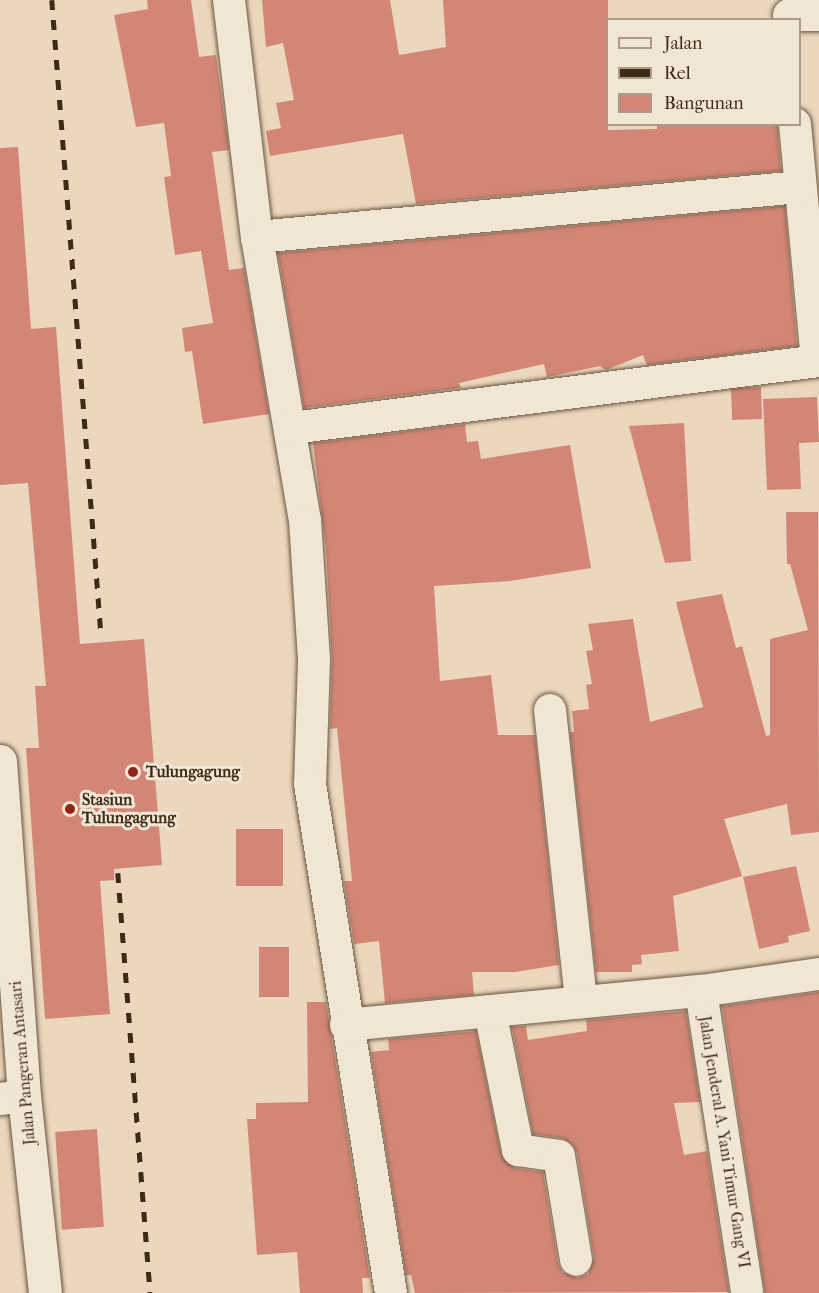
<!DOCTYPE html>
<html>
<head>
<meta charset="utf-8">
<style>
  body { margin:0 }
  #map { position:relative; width:819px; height:1293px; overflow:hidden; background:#ead7bd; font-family:"IM FELL French Canon",serif }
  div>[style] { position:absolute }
  .building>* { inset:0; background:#d38675; transform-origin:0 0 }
  .roads { filter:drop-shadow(0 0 2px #685640) drop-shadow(0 0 2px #685640) }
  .minor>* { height:32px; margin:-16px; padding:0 16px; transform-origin:16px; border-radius:16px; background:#f1e5d4 }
  .secondary>* { height:33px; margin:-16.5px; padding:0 16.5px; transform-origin:16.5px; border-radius:16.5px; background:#f1e5d4 }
  .rail>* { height:4.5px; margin-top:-2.25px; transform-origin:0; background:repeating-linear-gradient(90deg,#3d2b17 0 10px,transparent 0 20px) }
  .dots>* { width:16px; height:16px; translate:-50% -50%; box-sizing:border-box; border:3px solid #f1e5d4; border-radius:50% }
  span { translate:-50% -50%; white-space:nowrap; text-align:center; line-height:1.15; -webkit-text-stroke:6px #f1e5d4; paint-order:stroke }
  .poi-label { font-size:16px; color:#3d2b17; font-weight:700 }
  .left { translate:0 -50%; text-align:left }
  .street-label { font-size:16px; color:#3d2b17 }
  .legend { position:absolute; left:606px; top:18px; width:195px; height:108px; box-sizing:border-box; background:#f1e5d4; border:2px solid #a99b88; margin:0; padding:8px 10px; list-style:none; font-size:18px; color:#3d2b17 }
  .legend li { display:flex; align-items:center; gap:12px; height:30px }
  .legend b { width:30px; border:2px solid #a99b88 }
</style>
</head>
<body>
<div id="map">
  <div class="building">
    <div style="clip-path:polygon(147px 0,191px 0,199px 57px,216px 55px,229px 150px,212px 152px,229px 270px,244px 268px,269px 414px,203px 424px,192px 351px,185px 352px,182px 328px,213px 323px,201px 251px,175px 255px,164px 177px,171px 176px,164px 123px,136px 127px,114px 15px,148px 9px)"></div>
    <div style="clip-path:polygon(262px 0,390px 0,399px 55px,446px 47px,443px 0,608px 0,608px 130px,657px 129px,657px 124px,777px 124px,781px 171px,416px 204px,403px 134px,270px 156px,266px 131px,281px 128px,276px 103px,294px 100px,283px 43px,266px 47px)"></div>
    <div style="clip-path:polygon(18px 147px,31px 329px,56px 327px,80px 644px,144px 639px,162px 865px,114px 869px,114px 880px,100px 881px,110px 1014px,45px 1019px,26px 748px,39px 748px,35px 686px,46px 686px,28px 483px,0 485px,0 148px)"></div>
    <div style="clip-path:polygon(785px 206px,797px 346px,647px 365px,643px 355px,606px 370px,600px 366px,547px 377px,544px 364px,459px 383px,461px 388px,304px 408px,278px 253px)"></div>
    <div style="left:761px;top:387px;width:32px;height:30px;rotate:88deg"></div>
    <div style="clip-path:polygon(817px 397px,819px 442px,799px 443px,801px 489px,767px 490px,763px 399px)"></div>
    <div style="clip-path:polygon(684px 423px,691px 561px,665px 563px,629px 426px)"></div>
    <div style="clip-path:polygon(465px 424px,467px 442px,478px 441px,481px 459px,570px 445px,591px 568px,510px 581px,434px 586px,440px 681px,491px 675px,498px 735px,535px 735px,559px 965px,515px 972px,472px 972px,474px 995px,385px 1003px,379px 941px,354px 944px,344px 881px,352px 881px,337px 728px,330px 729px,332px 658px,326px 550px,313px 443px)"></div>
    <div style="clip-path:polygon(786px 512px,818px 512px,819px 832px,791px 835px,787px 804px,724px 819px,742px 876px,673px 896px,679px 951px,641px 955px,642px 964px,632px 965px,632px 972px,596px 972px,570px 732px,574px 732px,572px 711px,589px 709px,586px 685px,592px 684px,586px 651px,593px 650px,588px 624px,633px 619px,650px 722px,703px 707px,676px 602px,722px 594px,736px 648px,742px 646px,766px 736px,770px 735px,770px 639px,808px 630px,790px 564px,787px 564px)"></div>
    <div style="left:236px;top:829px;width:47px;height:57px"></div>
    <div style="clip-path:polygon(796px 866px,810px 931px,788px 936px,789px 942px,759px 949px,743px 877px)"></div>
    <div style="left:259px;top:947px;width:30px;height:50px"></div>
    <div style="clip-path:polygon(819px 992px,819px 1293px,765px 1293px,722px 1006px)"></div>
    <div style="clip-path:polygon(307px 1002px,326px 1002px,370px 1278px,362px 1278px,363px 1293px,300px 1293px,297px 1252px,257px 1255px,247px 1119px,256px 1119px,256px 1103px,308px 1102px)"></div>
    <div style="clip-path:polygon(686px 1011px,700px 1102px,674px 1103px,684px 1155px,707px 1151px,729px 1292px,415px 1293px,411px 1275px,406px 1275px,371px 1052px,389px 1050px,388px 1039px,476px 1031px,501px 1154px,515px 1168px,543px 1172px,558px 1263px,562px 1272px,578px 1278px,588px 1274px,594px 1258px,577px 1153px,572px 1144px,562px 1138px,533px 1134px,512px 1027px,526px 1026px,528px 1040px,587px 1031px,586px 1020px)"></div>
    <div style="left:97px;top:1129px;width:98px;height:42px;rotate:86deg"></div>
  </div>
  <div class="roads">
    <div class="minor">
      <div style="left:229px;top:0;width:239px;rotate:83.3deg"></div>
      <div style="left:257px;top:237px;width:287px;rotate:80.4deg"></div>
      <div style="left:305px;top:520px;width:139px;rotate:86.3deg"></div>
      <div style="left:314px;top:659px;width:125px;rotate:91.8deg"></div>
      <div style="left:310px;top:784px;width:515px;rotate:80.96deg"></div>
      <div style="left:789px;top:15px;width:30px"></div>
      <div style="left:795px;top:124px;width:238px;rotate:84.7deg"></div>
      <div style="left:257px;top:237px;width:545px;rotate:-5.26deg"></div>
      <div style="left:292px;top:428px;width:531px;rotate:-7.25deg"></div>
      <div style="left:550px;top:710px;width:294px;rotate:83.9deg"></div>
      <div style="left:701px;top:991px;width:305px;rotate:81.3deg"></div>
      <div style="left:490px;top:1011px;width:142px;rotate:78.6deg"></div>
      <div style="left:518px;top:1150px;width:41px;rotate:8.3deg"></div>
      <div style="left:559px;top:1156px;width:105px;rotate:80.7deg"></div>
      <div style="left:346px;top:1025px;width:357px;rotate:-5.5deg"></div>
      <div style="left:701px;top:991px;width:119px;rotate:-8.2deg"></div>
      <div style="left:0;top:1099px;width:24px;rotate:-7deg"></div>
    </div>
    <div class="secondary">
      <div style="left:0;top:761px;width:336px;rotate:85.9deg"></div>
      <div style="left:24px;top:1096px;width:198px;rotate:83.9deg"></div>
    </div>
  </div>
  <div class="rail">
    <div style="left:52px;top:0;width:635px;rotate:85.57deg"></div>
    <div style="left:118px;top:873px;width:421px;rotate:85.6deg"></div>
  </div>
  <div class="dots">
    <div style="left:133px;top:772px;background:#8f2418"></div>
    <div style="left:70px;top:809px;background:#8f2418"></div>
  </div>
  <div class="poi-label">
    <span class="left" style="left:146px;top:772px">Tulungagung</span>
    <span class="left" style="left:82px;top:809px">Stasiun<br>Tulungagung</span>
  </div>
  <div class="street-label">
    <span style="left:23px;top:1063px;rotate:-95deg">Jalan Pangeran Antasari</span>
    <span style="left:724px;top:1142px;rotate:81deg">Jalan Jenderal A. Yani Timur Gang VI</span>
  </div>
  <ul class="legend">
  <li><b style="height:8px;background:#f1e5d4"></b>Jalan</li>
  <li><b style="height:8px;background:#3d2b17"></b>Rel</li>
  <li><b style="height:16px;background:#d38675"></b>Bangunan</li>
  </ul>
</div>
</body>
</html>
